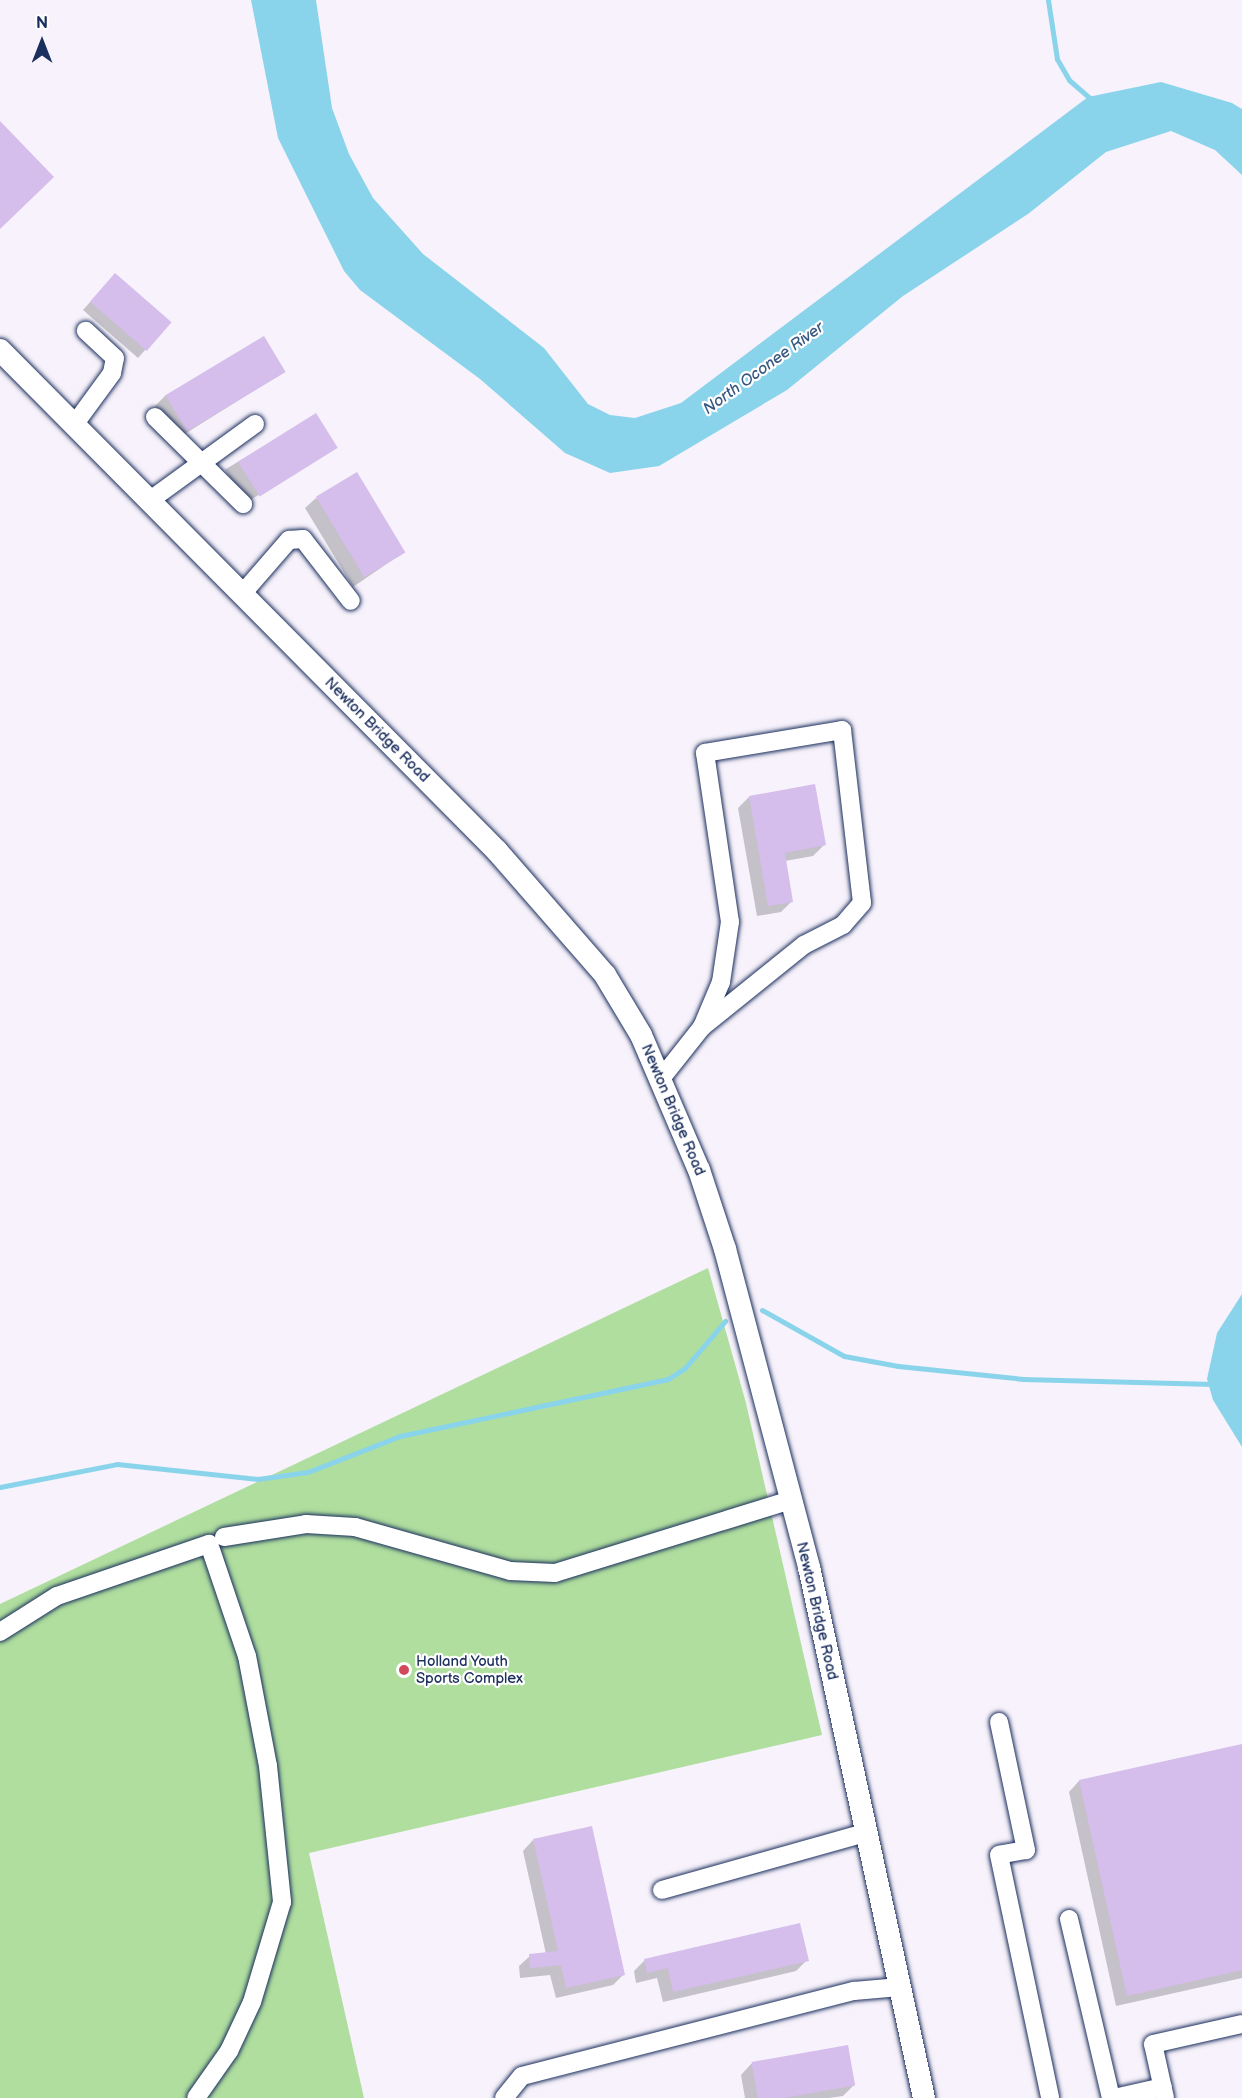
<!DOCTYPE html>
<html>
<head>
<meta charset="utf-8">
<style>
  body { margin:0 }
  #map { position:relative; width:1242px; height:2098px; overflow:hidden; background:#f7f2fb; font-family:"Balsamiq Sans",sans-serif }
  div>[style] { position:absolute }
  .green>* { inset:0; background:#afde9e }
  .water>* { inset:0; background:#8ad4eb }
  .shadow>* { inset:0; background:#0003; transform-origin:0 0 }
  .stream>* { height:5px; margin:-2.5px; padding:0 2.5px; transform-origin:2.5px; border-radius:2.5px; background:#8ad4eb }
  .building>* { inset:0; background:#d5bdec; transform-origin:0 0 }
  .roads { filter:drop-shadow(0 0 2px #1b2f5e) drop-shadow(0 0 2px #1b2f5e) }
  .minor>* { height:18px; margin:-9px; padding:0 9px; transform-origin:9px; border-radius:9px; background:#fff }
  .major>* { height:22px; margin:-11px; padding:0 11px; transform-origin:11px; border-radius:11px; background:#fff }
  .dots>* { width:16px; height:16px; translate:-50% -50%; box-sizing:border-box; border:3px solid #fff; border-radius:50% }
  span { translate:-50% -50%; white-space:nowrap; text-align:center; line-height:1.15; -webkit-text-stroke:4.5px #fff; paint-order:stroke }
  .street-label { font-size:15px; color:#1b2f5e }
  .poi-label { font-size:15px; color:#1b2f5e }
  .left { translate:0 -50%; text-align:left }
  .water-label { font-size:16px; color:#375881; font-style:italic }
  .north { position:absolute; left:12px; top:12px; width:60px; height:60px; -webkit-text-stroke:4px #fff; paint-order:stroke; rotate:0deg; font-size:16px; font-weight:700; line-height:24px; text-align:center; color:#1b2f5e }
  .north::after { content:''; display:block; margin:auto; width:21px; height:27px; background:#1b2f5e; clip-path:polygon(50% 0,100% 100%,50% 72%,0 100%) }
</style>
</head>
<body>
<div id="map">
  <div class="green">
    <div style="clip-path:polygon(708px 1268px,746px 1403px,822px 1735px,309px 1853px,364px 2098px,0 2098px,0 1604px)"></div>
  </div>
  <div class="water">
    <div style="clip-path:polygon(251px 0,316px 0,332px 108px,349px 154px,373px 198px,423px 254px,544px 348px,588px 404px,610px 415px,635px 418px,681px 403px,1088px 97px,1161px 82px,1232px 103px,1242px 109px,1242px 175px,1215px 150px,1171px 131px,1106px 152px,1028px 214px,903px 296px,787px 390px,659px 466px,610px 473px,565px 453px,480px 379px,360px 290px,344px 271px,278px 138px)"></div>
    <div style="clip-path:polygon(1242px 1294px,1242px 1447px,1213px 1400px,1207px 1379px,1217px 1333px)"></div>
  </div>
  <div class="shadow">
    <div style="clip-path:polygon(107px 283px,170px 322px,138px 358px,83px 310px)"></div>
    <div style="clip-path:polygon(284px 372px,175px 440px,155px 406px,166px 395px)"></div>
    <div style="left:316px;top:415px;width:39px;height:106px;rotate:59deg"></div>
    <div style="clip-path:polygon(316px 498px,404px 552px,353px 587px,305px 508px)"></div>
    <div style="clip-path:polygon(749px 797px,824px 845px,813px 856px,785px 861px,792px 901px,781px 912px,757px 916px,738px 808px)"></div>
    <div style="clip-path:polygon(1242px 1748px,1242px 1978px,1116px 2006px,1069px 1792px,1079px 1781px)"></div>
    <div style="clip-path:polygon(533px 1840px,624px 1974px,613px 1985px,556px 1998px,550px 1975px,520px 1978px,519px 1966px,530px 1956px,546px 1954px,523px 1851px)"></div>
    <div style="clip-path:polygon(645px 1960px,807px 1960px,796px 1971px,663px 2002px,657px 1978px,636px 1983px,634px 1971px)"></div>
    <div style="clip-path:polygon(751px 2064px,854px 2085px,843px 2096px,829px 2098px,745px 2098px,741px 2075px)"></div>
  </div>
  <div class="stream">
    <div style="left:1048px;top:0;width:60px;rotate:81.3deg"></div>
    <div style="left:1057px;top:59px;width:24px;rotate:60deg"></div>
    <div style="left:1069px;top:80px;width:30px;rotate:41deg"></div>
    <div style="left:762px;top:1310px;width:94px;rotate:29.3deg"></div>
    <div style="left:844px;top:1356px;width:55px;rotate:10.5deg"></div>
    <div style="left:898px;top:1366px;width:126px;rotate:5.9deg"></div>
    <div style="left:1023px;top:1379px;width:190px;rotate:1.5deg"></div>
    <div style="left:0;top:1487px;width:119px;rotate:-11.1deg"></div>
    <div style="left:117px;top:1464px;width:142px;rotate:6.1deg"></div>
    <div style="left:258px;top:1479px;width:50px;rotate:-8deg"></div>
    <div style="left:308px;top:1472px;width:99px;rotate:-21.4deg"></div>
    <div style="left:400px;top:1436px;width:274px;rotate:-12deg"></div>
    <div style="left:668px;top:1379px;width:20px;rotate:-33deg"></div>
    <div style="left:685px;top:1368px;width:62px;rotate:-49.6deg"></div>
  </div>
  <div class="building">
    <div style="clip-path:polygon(0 121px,54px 177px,0 229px)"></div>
    <div style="left:115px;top:273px;width:75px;height:38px;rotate:41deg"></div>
    <div style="left:264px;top:336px;width:42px;height:115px;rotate:59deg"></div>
    <div style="left:316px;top:413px;width:41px;height:92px;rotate:58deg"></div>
    <div style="left:357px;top:472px;width:94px;height:48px;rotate:59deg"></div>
    <div style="clip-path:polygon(815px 784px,826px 845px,785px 853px,793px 902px,768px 906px,749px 796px)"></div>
    <div style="clip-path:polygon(1242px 1744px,1242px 1970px,1127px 1996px,1079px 1780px)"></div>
    <div style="clip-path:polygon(592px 1826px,625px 1975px,566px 1988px,561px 1965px,530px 1968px,529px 1954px,558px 1951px,533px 1839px)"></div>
    <div style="clip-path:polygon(800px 1923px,809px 1961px,673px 1992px,668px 1968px,647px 1973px,644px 1959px)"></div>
    <div style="left:848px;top:2045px;width:41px;height:98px;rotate:80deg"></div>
  </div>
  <div class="roads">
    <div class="minor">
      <div style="left:155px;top:417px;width:124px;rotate:44.7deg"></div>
      <div style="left:74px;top:425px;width:64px;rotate:-53.8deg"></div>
      <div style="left:112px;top:373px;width:15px;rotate:-79deg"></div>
      <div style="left:115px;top:358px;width:40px;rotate:-137deg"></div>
      <div style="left:149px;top:501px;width:131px;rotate:-36deg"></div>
      <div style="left:242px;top:594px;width:72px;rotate:-49deg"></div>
      <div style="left:289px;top:540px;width:14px;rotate:-4deg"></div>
      <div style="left:303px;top:539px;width:78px;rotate:52.3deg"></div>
      <div style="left:660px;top:1080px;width:68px;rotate:-51.6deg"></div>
      <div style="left:702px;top:1027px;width:49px;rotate:-67.1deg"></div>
      <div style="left:721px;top:982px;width:61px;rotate:-81.5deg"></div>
      <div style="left:730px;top:922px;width:171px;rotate:-98.4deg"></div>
      <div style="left:705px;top:753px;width:139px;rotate:-9.5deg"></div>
      <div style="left:842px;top:730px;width:174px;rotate:83.4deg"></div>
      <div style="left:862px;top:903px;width:29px;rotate:131deg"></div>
      <div style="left:843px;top:925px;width:44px;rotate:152.9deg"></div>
      <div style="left:804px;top:945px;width:131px;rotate:141.2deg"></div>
      <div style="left:224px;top:1537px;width:83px;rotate:-9deg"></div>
      <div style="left:306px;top:1524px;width:49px;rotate:3.5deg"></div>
      <div style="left:355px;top:1527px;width:161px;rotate:15.8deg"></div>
      <div style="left:510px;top:1571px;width:45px;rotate:2.5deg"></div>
      <div style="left:555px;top:1573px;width:244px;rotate:-17.2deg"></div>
      <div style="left:0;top:1632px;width:67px;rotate:-32.3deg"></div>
      <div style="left:57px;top:1596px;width:161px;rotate:-18.9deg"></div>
      <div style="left:209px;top:1544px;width:118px;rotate:71.3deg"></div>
      <div style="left:247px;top:1656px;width:112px;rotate:79.2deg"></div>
      <div style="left:268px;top:1766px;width:137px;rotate:84.1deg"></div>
      <div style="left:282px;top:1902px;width:104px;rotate:106.7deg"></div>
      <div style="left:252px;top:2002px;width:54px;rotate:115.1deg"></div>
      <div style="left:229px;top:2051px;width:57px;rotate:125.1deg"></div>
      <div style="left:999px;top:1722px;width:131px;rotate:78.1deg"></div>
      <div style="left:1026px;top:1850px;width:27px;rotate:170deg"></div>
      <div style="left:999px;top:1855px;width:248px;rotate:78.1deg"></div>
      <div style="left:662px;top:1890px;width:211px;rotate:-15.7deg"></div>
      <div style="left:1069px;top:1919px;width:184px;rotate:76.8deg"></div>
      <div style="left:504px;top:2098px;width:28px;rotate:-51deg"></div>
      <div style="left:522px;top:2076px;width:343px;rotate:-14.4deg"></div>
      <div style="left:854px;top:1991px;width:46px;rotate:-5deg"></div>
      <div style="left:1114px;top:2098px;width:50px;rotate:-12.7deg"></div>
      <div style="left:1165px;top:2098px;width:55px;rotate:-102.5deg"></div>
      <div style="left:1153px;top:2044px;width:91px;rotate:-12.7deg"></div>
    </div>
    <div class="major">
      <div style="left:0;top:350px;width:706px;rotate:45.23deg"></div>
      <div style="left:497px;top:851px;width:164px;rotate:48.9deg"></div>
      <div style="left:605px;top:975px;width:70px;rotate:59deg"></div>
      <div style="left:641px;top:1035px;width:147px;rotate:66.8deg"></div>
      <div style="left:699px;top:1170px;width:83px;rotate:71.8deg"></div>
      <div style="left:725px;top:1249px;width:329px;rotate:75.2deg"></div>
      <div style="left:809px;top:1567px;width:543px;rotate:77.78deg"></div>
    </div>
  </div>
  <div class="dots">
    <div style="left:404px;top:1670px;background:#d1495b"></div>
  </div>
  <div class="street-label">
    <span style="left:377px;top:730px;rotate:45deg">Newton Bridge Road</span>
    <span style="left:673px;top:1110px;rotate:67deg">Newton Bridge Road</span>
    <span style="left:817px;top:1611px;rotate:77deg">Newton Bridge Road</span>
  </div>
  <div class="poi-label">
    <span class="left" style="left:416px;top:1670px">Holland Youth<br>Sports Complex</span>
  </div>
  <div class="water-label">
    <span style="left:764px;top:369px;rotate:-36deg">North Oconee River</span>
  </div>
  <div class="north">N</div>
</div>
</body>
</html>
